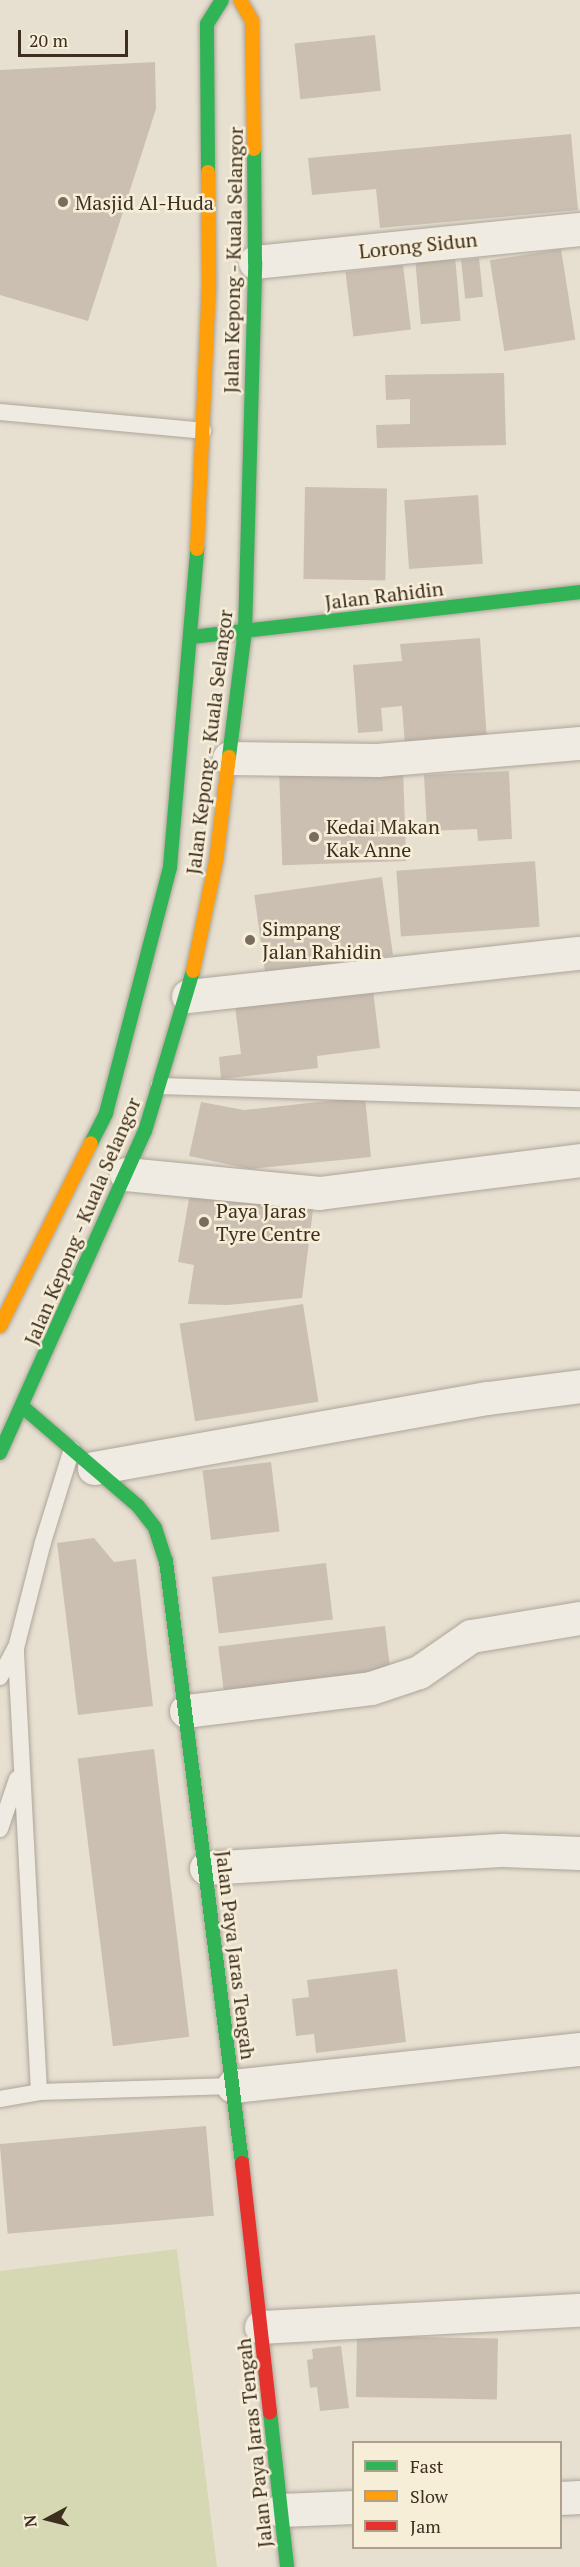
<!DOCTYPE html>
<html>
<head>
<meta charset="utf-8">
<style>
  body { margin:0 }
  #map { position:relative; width:580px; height:2567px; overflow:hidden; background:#e7e0d1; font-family:"PT Serif",serif }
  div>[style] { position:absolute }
  .green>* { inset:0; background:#d6d7b3 }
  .building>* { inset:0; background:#cbbfb2; transform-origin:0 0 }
  .roads { filter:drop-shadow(0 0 2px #ada599) drop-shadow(0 0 2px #ada599) }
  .lane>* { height:16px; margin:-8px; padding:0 8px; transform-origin:8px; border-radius:8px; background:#efebe3 }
  .street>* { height:33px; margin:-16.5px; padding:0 16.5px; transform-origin:16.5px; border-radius:16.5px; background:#efebe3 }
  .fast>* { height:14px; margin:-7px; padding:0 7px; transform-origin:7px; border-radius:7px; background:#30b455 }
  .slow>* { height:14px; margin:-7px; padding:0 7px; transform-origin:7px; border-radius:7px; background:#ff9f0a }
  .jam>* { height:14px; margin:-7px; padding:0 7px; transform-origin:7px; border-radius:7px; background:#e5322d }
  .dots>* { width:16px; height:16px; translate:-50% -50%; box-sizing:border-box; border:3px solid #f7eed8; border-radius:50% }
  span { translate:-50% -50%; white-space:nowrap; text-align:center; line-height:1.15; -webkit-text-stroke:5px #f7eed8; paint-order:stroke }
  .poi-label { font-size:20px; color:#3d2e20 }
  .left { translate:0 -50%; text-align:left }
  .street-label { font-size:20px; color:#3d2e20 }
  .legend { position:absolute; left:352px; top:2441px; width:210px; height:108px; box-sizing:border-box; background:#f7eed8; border:2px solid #ada18e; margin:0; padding:8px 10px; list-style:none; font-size:18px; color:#3d2e20 }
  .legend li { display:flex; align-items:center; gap:12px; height:30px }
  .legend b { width:30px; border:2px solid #ada18e }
  .north { position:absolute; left:18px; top:2489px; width:60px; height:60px; -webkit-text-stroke:4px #f7eed8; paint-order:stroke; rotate:263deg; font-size:16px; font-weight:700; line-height:24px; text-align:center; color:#3d2e20 }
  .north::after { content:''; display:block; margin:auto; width:21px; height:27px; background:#3d2e20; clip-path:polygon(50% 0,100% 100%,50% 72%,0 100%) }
  .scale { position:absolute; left:18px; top:30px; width:110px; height:27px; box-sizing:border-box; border:3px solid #3d2e20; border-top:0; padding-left:8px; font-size:18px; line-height:21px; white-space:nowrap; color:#3d2e20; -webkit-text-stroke:4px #f7eed8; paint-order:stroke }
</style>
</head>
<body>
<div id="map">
  <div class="green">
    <div style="clip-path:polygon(177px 2249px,217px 2567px,0 2567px,0 2271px)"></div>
  </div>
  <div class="building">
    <div style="left:375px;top:35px;width:56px;height:81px;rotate:84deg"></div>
    <div style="clip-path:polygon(155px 62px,156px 109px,88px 321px,0 295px,0 70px)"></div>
    <div style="clip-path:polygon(571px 134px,578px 210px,380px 228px,376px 189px,312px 195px,308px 158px)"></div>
    <div style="left:561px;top:249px;width:92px;height:72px;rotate:81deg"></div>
    <div style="left:455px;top:256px;width:65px;height:40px;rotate:85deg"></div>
    <div style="left:479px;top:258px;width:39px;height:18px;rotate:84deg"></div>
    <div style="left:403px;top:265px;width:65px;height:58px;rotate:83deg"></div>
    <div style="clip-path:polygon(504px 373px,506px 445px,377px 448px,376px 425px,410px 424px,410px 399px,386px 400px,385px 375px)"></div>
    <div style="left:305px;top:487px;width:82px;height:92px;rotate:1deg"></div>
    <div style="left:478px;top:495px;width:69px;height:74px;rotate:86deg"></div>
    <div style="clip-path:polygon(480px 638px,487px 741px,405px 746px,402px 706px,381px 708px,383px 731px,358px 733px,353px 665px,402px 661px,400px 644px)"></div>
    <div style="left:403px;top:768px;width:93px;height:124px;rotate:88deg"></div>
    <div style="clip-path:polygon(509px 771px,512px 839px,478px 841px,477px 829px,427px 831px,424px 775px)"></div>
    <div style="left:535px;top:861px;width:66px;height:139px;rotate:86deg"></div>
    <div style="left:382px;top:877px;width:79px;height:129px;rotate:82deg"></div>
    <div style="clip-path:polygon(372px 982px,380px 1048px,317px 1056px,318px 1068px,221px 1079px,219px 1057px,241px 1054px,234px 998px)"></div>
    <div style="clip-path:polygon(365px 1097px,371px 1157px,250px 1169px,189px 1156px,201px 1102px,244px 1110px)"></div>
    <div style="clip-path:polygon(190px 1193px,314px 1202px,302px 1298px,228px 1305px,188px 1304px,194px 1265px,178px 1262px)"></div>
    <div style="left:303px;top:1304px;width:99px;height:125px;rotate:81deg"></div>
    <div style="left:271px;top:1462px;width:70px;height:69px;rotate:83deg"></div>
    <div style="clip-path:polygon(94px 1538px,114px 1562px,136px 1559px,153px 1706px,78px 1715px,57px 1543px)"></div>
    <div style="left:326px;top:1563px;width:57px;height:115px;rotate:83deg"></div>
    <div style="left:385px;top:1626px;width:48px;height:168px;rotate:83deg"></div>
    <div style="left:154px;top:1749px;width:290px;height:77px;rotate:83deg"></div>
    <div style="clip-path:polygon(397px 1969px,406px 2042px,316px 2053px,314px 2034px,296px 2036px,292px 1999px,309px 1997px,307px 1980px)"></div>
    <div style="left:206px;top:2126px;width:90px;height:207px;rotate:85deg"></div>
    <div style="left:357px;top:2336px;width:141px;height:61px;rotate:1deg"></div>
    <div style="clip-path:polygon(341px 2346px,349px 2408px,320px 2411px,317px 2387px,310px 2388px,307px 2360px,313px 2359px,312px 2349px)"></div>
  </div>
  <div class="roads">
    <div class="lane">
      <div style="left:0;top:412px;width:204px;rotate:5.3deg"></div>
      <div style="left:159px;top:1086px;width:421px;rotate:1.8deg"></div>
      <div style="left:0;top:1677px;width:32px;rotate:-62deg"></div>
      <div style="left:0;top:1829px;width:53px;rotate:-71.2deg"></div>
      <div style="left:39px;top:2092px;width:445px;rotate:-93deg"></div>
      <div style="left:16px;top:1648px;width:109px;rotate:-75.7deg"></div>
      <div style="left:43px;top:1542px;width:97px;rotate:-72.7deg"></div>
      <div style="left:0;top:2099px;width:40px;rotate:-10deg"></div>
      <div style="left:39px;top:2092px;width:194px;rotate:-1.8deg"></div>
    </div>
    <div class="street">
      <div style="left:255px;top:262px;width:327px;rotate:-5.8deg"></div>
      <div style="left:229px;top:758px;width:148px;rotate:0.8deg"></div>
      <div style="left:377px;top:760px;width:204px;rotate:-4.8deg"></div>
      <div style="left:188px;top:996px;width:394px;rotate:-6.3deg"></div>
      <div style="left:126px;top:1174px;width:194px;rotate:5.6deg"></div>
      <div style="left:319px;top:1193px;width:263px;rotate:-7.2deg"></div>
      <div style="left:94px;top:1468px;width:400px;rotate:-10.1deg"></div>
      <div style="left:488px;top:1398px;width:93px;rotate:-7.4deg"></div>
      <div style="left:186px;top:1711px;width:186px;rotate:-7.1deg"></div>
      <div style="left:371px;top:1688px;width:51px;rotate:-18.4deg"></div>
      <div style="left:419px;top:1672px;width:63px;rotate:-34.7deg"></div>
      <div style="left:471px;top:1636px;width:110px;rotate:-9.4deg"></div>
      <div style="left:206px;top:1868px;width:298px;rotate:-3.5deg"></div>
      <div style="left:503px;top:1850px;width:77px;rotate:2.2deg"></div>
      <div style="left:233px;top:2086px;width:349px;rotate:-6.1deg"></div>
      <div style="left:261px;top:2327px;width:319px;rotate:-3.1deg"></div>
      <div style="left:560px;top:2498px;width:20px;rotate:-3deg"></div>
      <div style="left:281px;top:2510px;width:73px;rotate:-2.4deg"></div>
    </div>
    <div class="fast">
      <div style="left:208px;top:172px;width:148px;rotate:-90.4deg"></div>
      <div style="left:207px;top:24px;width:28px;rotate:-58deg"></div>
      <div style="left:192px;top:637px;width:391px;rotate:-6.6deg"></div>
      <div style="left:229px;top:757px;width:127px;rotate:-82.8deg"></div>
      <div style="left:245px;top:631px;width:369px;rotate:-88.4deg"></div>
      <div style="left:255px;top:262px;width:113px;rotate:-90.5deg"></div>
      <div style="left:91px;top:1143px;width:34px;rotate:-63deg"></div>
      <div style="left:106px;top:1113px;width:254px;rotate:-75.4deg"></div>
      <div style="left:170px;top:867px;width:319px;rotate:-85.1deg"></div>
      <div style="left:24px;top:1408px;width:150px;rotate:40.7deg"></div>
      <div style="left:138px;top:1506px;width:28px;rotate:52deg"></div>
      <div style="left:155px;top:1528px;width:35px;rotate:72deg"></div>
      <div style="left:166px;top:1561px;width:607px;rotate:82.8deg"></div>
      <div style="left:0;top:1453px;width:353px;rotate:-65.8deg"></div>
      <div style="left:145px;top:1131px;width:167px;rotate:-73.3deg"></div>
      <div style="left:270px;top:2412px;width:156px;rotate:83.7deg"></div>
    </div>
    <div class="slow">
      <div style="left:240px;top:0;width:24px;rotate:60deg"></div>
      <div style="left:252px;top:21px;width:128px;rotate:89.1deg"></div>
      <div style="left:197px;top:549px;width:268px;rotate:-87.4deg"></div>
      <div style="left:209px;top:281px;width:109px;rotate:-90.5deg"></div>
      <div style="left:193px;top:971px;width:112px;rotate:-78.2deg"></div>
      <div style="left:216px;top:861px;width:105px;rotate:-82.9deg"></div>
      <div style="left:0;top:1326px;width:204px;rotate:-63.6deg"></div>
    </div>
    <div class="jam">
      <div style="left:242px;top:2163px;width:251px;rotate:83.6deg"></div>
    </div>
  </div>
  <div class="dots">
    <div style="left:63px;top:202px;background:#786c5e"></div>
    <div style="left:314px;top:837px;background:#786c5e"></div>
    <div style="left:250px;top:940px;background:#786c5e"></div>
    <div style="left:204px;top:1222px;background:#786c5e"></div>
  </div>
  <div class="poi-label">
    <span class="left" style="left:75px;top:202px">Masjid Al-Huda</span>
    <span class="left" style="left:326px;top:838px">Kedai Makan<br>Kak Anne</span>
    <span class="left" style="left:262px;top:940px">Simpang<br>Jalan Rahidin</span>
    <span class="left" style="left:216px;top:1222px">Paya Jaras<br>Tyre Centre</span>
  </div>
  <div class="street-label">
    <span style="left:418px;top:245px;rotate:-6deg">Lorong Sidun</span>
    <span style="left:233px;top:260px;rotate:-89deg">Jalan Kepong - Kuala Selangor</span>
    <span style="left:384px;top:595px;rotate:-7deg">Jalan Rahidin</span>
    <span style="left:209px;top:742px;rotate:-83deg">Jalan Kepong - Kuala Selangor</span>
    <span style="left:82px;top:1221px;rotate:-67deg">Jalan Kepong - Kuala Selangor</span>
    <span style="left:236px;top:1955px;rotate:83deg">Jalan Paya Jaras Tengah</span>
    <span style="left:254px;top:2443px;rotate:-96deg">Jalan Paya Jaras Tengah</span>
  </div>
  <ul class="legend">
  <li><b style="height:8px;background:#30b455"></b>Fast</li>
  <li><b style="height:8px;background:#ff9f0a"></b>Slow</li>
  <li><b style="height:8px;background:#e5322d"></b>Jam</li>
  </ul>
  <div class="north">N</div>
  <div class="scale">20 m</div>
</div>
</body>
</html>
